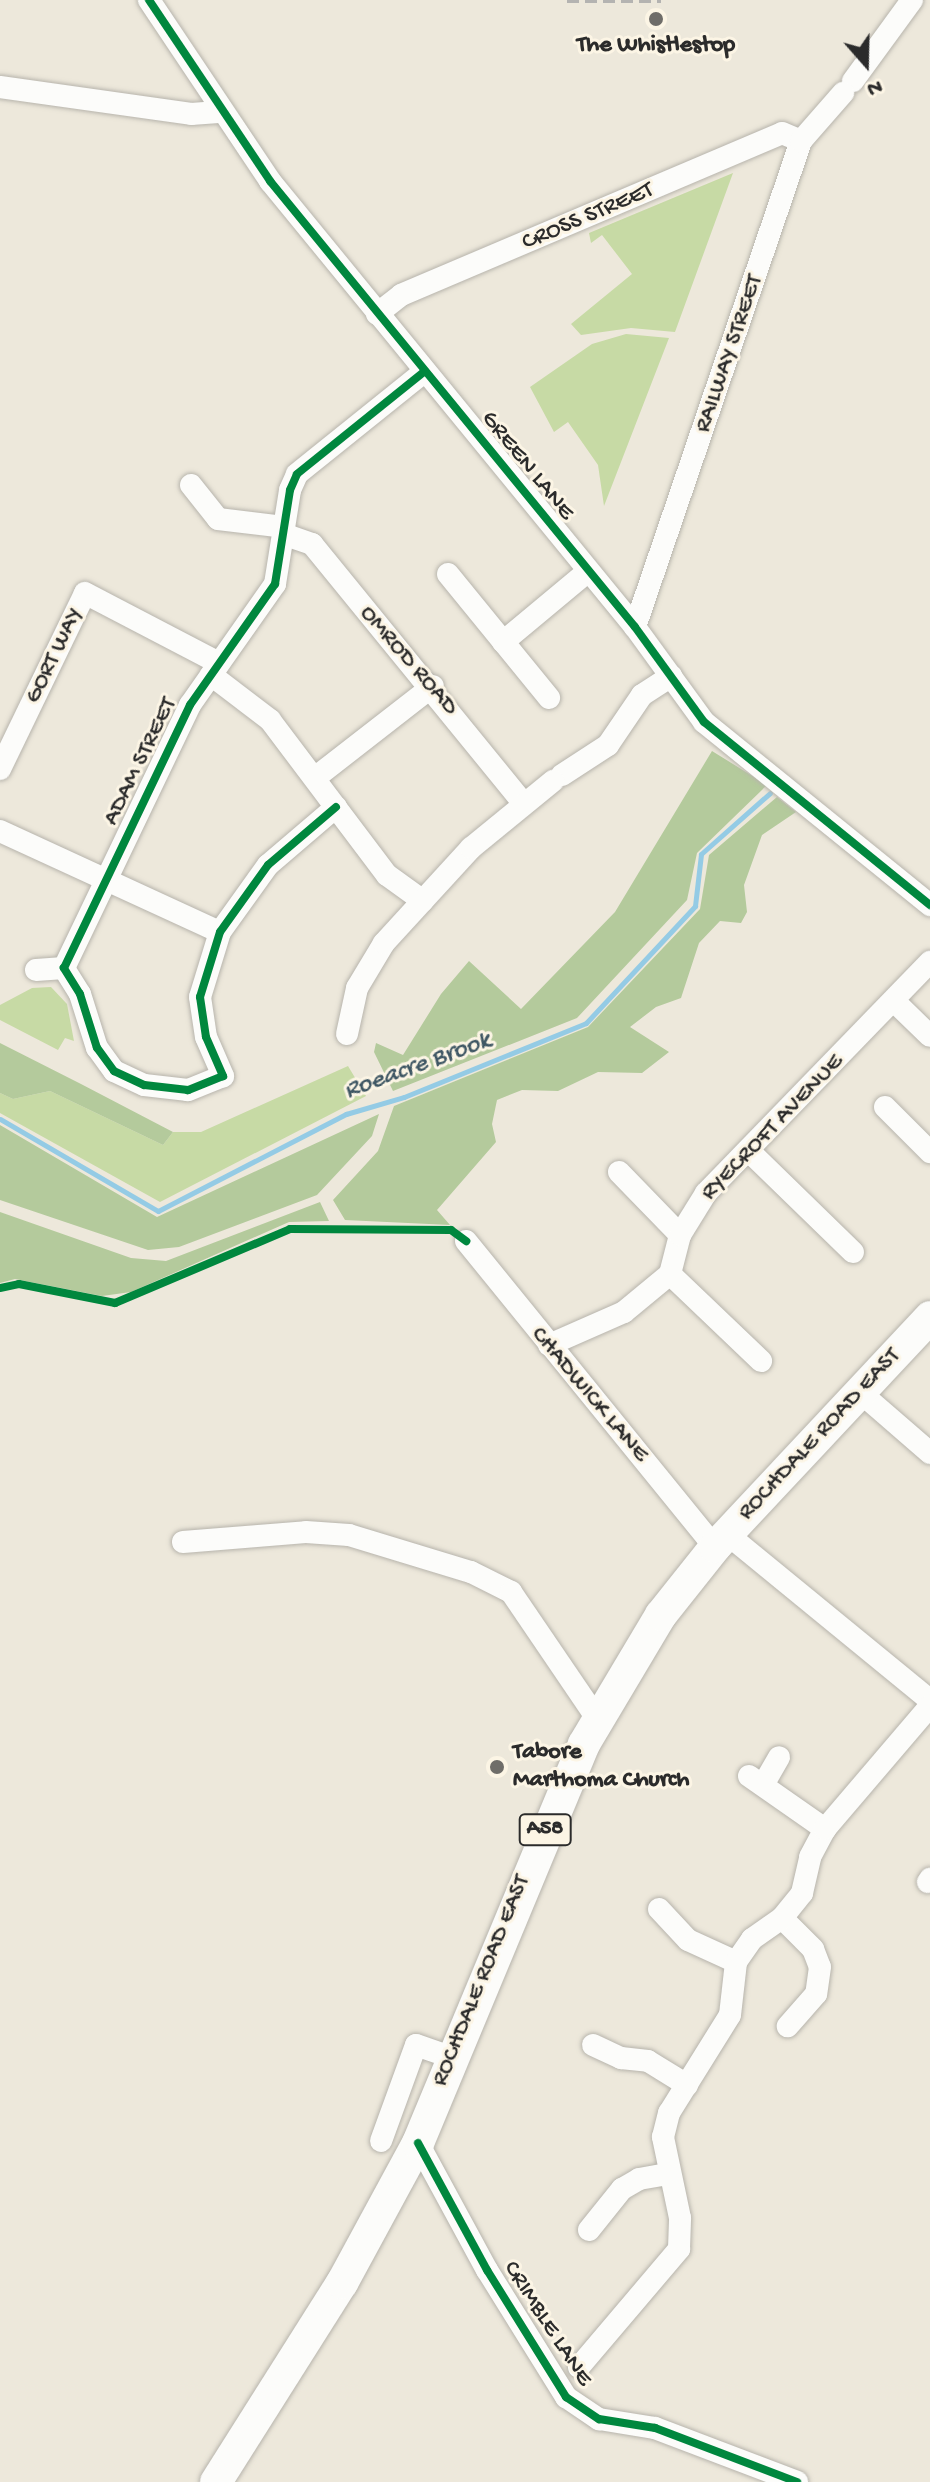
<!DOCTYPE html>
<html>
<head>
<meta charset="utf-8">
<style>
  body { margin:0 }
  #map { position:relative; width:930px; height:2482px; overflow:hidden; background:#ede8db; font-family:"Gochi Hand",sans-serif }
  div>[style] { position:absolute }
  .green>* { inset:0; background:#c7daa5 }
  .forest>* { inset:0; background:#b4ca9c }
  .stream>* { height:5px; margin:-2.5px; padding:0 2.5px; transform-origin:2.5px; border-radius:2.5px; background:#94cbe5 }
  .roads { filter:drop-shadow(0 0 2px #b7b4ac) drop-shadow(0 0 2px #b7b4ac) }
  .minor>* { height:22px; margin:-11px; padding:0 11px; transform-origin:11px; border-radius:11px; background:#fcfcfa }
  .highway>* { height:32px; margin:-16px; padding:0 16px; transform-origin:16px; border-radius:16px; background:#fcfcfa }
  .rail>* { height:5px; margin-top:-2.5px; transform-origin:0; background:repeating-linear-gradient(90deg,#b4b3b1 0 12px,transparent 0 18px) }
  .cycleway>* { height:8px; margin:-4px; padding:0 4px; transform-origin:4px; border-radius:4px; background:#00873e }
  .dots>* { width:22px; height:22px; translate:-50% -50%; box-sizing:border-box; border:4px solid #fcf5e5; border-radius:50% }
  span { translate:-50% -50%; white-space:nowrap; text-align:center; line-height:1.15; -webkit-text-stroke:6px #fcf5e5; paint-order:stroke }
  .shield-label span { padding:2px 6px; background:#fcf5e5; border:2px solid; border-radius:6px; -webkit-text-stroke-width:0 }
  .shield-label { font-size:22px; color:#2b2b2b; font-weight:700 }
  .poi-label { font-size:24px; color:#2b2b2b; font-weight:700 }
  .left { translate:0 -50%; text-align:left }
  .street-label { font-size:24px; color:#2b2b2b }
  .water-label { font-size:26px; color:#3f5764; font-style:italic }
  .north { position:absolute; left:826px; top:24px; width:80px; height:80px; -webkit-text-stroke:6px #fcf5e5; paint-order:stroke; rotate:160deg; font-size:22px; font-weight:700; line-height:32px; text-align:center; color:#2b2b2b }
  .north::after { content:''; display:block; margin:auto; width:28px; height:36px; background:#2b2b2b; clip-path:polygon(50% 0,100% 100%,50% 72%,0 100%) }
</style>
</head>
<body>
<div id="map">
  <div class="green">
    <div style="clip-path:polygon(733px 173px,675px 332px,631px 328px,581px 335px,571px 324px,632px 274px,602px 235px,591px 243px,589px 233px)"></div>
    <div style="clip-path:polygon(626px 334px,669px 338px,604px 506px,598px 465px,568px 422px,554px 432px,530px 387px,592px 344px)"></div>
    <div style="clip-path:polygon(51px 987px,67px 1004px,74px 1041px,65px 1038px,58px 1050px,0 1020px,0 1005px,32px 988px)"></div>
    <div style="clip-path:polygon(348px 1066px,366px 1096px,160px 1202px,0 1113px,0 1093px,13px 1099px,50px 1091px,163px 1145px,173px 1132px,201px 1132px)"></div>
  </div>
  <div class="forest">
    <div style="clip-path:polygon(712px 751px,767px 785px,697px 853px,687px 900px,577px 1018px,393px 1091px,374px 1052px,376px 1043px,403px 1055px,441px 994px,469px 961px,521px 1009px,615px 912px)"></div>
    <div style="clip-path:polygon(777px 797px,796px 812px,762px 835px,744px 885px,747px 912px,741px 923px,720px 921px,699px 943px,681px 998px,656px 1007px,630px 1027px,669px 1052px,642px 1073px,598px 1072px,558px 1091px,522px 1090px,497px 1100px,492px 1124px,496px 1142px,437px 1210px,450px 1225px,345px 1220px,333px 1200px,378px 1151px,394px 1106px,588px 1027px,700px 909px,709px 855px)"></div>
    <div style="clip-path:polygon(0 1043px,81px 1084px,173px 1132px,163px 1145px,50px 1091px,13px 1099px,0 1093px)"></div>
    <div style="clip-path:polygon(379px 1114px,372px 1136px,317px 1195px,179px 1247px,148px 1250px,0 1200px,0 1125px,157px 1217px)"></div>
    <div style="clip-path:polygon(320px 1202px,329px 1221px,289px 1222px,131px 1292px,102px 1296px,15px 1279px,0 1283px,0 1212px,131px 1258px,166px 1261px)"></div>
  </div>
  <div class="stream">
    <div style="left:0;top:1119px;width:183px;rotate:30.2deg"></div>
    <div style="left:158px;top:1211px;width:212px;rotate:-27.3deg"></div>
    <div style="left:346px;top:1114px;width:60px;rotate:-16.3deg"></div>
    <div style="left:404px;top:1097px;width:196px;rotate:-22.1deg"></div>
    <div style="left:586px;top:1023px;width:160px;rotate:-47deg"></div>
    <div style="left:695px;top:906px;width:52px;rotate:-83.4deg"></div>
    <div style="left:701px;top:854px;width:92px;rotate:-41.5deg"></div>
  </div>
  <div class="roads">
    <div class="minor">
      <div style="left:149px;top:0;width:218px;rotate:56.2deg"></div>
      <div style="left:270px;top:181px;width:576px;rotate:50.7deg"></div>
      <div style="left:635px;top:627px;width:117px;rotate:54deg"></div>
      <div style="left:704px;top:722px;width:291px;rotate:39deg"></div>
      <div style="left:853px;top:81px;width:100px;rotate:-53.9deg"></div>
      <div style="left:0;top:87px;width:193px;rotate:8deg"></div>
      <div style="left:191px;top:114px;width:31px;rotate:-4deg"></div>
      <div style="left:377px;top:314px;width:31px;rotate:-38deg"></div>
      <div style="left:401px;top:295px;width:414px;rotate:-23deg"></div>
      <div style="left:782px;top:133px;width:21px;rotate:23deg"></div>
      <div style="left:191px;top:485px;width:43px;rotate:51.5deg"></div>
      <div style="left:218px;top:519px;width:66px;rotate:6.9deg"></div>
      <div style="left:283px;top:534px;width:31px;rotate:19deg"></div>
      <div style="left:312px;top:544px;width:334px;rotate:50.8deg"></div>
      <div style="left:448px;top:574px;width:160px;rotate:50.8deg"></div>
      <div style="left:635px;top:627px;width:514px;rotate:-71.14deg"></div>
      <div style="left:801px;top:141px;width:64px;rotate:-48.8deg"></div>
      <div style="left:503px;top:642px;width:109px;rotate:-39.8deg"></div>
      <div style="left:211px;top:675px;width:74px;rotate:37.3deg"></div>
      <div style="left:270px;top:720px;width:194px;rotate:53deg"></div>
      <div style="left:387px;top:875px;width:44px;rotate:35.8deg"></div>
      <div style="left:0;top:769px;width:195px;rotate:-64.2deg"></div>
      <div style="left:85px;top:593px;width:151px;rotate:27.6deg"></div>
      <div style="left:562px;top:775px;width:55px;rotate:-33.1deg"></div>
      <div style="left:608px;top:745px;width:60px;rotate:-55.8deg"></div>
      <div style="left:642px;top:695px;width:35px;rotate:-33deg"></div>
      <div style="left:316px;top:777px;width:148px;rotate:-37.9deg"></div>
      <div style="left:336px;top:807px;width:89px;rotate:139.5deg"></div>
      <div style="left:268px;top:865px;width:82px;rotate:125.6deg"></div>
      <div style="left:220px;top:932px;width:68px;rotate:107.1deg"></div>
      <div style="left:200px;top:997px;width:40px;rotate:81.5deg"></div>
      <div style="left:206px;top:1037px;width:43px;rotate:66.4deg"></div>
      <div style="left:223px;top:1076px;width:38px;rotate:158deg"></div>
      <div style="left:188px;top:1090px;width:44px;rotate:-173.5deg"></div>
      <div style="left:144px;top:1085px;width:33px;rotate:-155deg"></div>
      <div style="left:114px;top:1071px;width:29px;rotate:-126deg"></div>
      <div style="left:97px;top:1048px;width:57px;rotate:-107.5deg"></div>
      <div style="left:80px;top:994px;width:31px;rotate:-122deg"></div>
      <div style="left:64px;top:968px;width:292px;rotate:-64.4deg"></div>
      <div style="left:190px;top:705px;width:148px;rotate:-54.9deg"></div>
      <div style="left:275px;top:584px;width:95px;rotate:-80.9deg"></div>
      <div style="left:290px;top:490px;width:17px;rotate:-66deg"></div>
      <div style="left:297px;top:474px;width:164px;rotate:-38.8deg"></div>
      <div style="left:0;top:831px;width:242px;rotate:24.7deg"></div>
      <div style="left:36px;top:970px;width:28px;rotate:-4deg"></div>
      <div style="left:894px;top:1001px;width:50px;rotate:44.2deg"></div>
      <div style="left:347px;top:1034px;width:47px;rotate:-77.7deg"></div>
      <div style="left:357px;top:988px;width:52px;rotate:-59deg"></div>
      <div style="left:384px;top:943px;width:129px;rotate:-47.5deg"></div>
      <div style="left:471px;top:848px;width:106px;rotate:-39.3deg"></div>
      <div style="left:885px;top:1107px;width:64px;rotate:45deg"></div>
      <div style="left:749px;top:1151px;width:145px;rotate:44.2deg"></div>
      <div style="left:619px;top:1172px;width:88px;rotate:45.9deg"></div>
      <div style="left:466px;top:1241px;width:395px;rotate:50.9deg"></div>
      <div style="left:670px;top:1274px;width:126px;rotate:43.7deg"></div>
      <div style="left:549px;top:1345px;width:82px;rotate:-23.7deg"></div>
      <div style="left:624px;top:1312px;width:60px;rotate:-39.6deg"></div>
      <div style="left:670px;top:1274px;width:40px;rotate:-75.6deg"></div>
      <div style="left:680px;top:1235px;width:49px;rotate:-58.2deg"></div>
      <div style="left:706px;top:1193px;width:322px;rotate:-45.9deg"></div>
      <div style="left:862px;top:1394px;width:90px;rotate:40.9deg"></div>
      <div style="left:727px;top:1534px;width:262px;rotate:39.3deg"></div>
      <div style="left:183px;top:1542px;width:123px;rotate:-4.6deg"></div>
      <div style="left:306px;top:1532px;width:43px;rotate:4deg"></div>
      <div style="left:349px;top:1535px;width:127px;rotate:16.9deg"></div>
      <div style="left:471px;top:1572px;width:45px;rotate:26.6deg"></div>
      <div style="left:511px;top:1592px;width:155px;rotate:55.8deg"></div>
      <div style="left:749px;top:1776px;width:93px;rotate:34.9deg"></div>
      <div style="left:763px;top:1785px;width:32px;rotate:-60deg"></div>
      <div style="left:928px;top:1882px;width:4px;rotate:-56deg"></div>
      <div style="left:659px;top:1909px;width:42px;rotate:46.9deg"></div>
      <div style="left:688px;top:1940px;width:53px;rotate:24.6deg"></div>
      <div style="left:782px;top:1918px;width:44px;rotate:45deg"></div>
      <div style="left:813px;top:1949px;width:19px;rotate:69deg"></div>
      <div style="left:820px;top:1967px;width:27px;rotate:98deg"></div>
      <div style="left:816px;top:1994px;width:43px;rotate:131.2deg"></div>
      <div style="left:593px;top:2045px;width:31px;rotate:25deg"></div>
      <div style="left:621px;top:2058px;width:27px;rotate:6deg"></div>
      <div style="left:648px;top:2061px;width:46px;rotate:31.6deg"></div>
      <div style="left:381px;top:2141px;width:102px;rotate:-70deg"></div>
      <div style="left:416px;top:2045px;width:37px;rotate:19deg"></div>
      <div style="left:418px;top:2143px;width:145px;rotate:61.5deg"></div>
      <div style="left:487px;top:2270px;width:150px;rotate:58.1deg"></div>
      <div style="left:566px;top:2397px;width:40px;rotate:34deg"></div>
      <div style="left:599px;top:2419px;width:57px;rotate:9.1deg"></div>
      <div style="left:655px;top:2428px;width:152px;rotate:20.8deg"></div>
      <div style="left:589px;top:2230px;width:53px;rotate:-51.2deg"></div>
      <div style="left:622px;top:2189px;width:20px;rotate:-30deg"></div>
      <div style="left:639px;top:2179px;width:28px;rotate:-10deg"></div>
      <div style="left:579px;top:2367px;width:155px;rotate:-49.7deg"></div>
      <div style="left:679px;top:2249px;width:31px;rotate:-88deg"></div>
      <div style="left:680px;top:2218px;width:83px;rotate:-101.9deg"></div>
      <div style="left:663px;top:2137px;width:25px;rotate:-76deg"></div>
      <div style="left:669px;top:2113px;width:115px;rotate:-58.1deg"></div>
      <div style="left:730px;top:2015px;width:53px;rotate:-83.5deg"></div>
      <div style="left:736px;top:1962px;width:28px;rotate:-55deg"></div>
      <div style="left:752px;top:1939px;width:37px;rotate:-35deg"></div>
      <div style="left:782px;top:1918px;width:32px;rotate:-51deg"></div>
      <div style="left:802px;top:1893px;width:37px;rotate:-77deg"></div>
      <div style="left:810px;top:1857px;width:32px;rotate:-62deg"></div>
      <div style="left:825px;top:1829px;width:162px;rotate:-49.5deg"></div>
    </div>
    <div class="highway">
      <div style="left:216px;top:2482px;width:236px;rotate:-57.7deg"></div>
      <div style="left:342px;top:2283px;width:159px;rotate:-61.5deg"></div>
      <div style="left:418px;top:2143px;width:432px;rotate:-67.4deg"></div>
      <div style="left:584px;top:1744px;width:150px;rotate:-59.2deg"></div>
      <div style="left:661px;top:1615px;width:87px;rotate:-51.5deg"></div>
      <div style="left:715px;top:1547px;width:315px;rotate:-46.9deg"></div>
    </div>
  </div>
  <div class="rail">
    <div style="left:567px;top:0;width:94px"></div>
  </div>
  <div class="cycleway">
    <div style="left:149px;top:0;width:218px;rotate:56.2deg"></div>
    <div style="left:270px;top:181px;width:576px;rotate:50.7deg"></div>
    <div style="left:635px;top:627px;width:117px;rotate:54deg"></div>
    <div style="left:704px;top:722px;width:291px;rotate:39deg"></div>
    <div style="left:336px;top:807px;width:89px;rotate:139.5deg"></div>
    <div style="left:268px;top:865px;width:82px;rotate:125.6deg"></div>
    <div style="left:220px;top:932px;width:68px;rotate:107.1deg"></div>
    <div style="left:200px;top:997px;width:40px;rotate:81.5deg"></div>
    <div style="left:206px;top:1037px;width:43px;rotate:66.4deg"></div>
    <div style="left:223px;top:1076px;width:38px;rotate:158deg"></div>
    <div style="left:188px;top:1090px;width:44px;rotate:-173.5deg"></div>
    <div style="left:144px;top:1085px;width:33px;rotate:-155deg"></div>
    <div style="left:114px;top:1071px;width:29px;rotate:-126deg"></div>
    <div style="left:97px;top:1048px;width:57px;rotate:-107.5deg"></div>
    <div style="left:80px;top:994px;width:31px;rotate:-122deg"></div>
    <div style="left:64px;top:968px;width:292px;rotate:-64.4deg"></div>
    <div style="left:190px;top:705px;width:148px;rotate:-54.9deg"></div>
    <div style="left:275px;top:584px;width:95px;rotate:-80.9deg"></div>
    <div style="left:290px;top:490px;width:17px;rotate:-66deg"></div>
    <div style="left:297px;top:474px;width:164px;rotate:-38.8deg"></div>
    <div style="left:0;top:1288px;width:19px;rotate:-12deg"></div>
    <div style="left:19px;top:1284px;width:98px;rotate:11.2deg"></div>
    <div style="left:115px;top:1303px;width:190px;rotate:-22.9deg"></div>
    <div style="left:290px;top:1229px;width:161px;rotate:0.4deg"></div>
    <div style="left:451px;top:1230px;width:19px;rotate:36deg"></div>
    <div style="left:418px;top:2143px;width:145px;rotate:61.5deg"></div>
    <div style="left:487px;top:2270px;width:150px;rotate:58.1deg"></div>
    <div style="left:566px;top:2397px;width:40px;rotate:34deg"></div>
    <div style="left:599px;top:2419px;width:57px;rotate:9.1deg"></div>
    <div style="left:655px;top:2428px;width:152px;rotate:20.8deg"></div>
  </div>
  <div class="dots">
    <div style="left:656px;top:19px;background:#6f6d69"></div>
    <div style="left:497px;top:1767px;background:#6f6d69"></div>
  </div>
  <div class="shield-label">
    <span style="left:545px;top:1830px">A58</span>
  </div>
  <div class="poi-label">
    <span style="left:656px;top:46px">The Whistlestop</span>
    <span class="left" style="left:513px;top:1767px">Tabore<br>Marthoma Church</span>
  </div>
  <div class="street-label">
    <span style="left:588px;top:217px;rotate:-23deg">CROSS STREET</span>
    <span style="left:730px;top:354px;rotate:-71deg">RAILWAY STREET</span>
    <span style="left:527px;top:466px;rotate:51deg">GREEN LANE</span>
    <span style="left:55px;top:656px;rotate:-64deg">GORT WAY</span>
    <span style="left:408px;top:661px;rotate:49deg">OMROD ROAD</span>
    <span style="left:141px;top:762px;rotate:-64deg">ADAM STREET</span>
    <span style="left:773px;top:1128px;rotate:-46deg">RYECROFT AVENUE</span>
    <span style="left:589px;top:1395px;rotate:50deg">CHADWICK LANE</span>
    <span style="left:820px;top:1435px;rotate:-47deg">ROCHDALE ROAD EAST</span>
    <span style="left:482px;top:1981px;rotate:-68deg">ROCHDALE ROAD EAST</span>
    <span style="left:547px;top:2324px;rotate:57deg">CRIMBLE LANE</span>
  </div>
  <div class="water-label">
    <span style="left:418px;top:1067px;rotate:-20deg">Roeacre Brook</span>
  </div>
  <div class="north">N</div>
</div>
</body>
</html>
